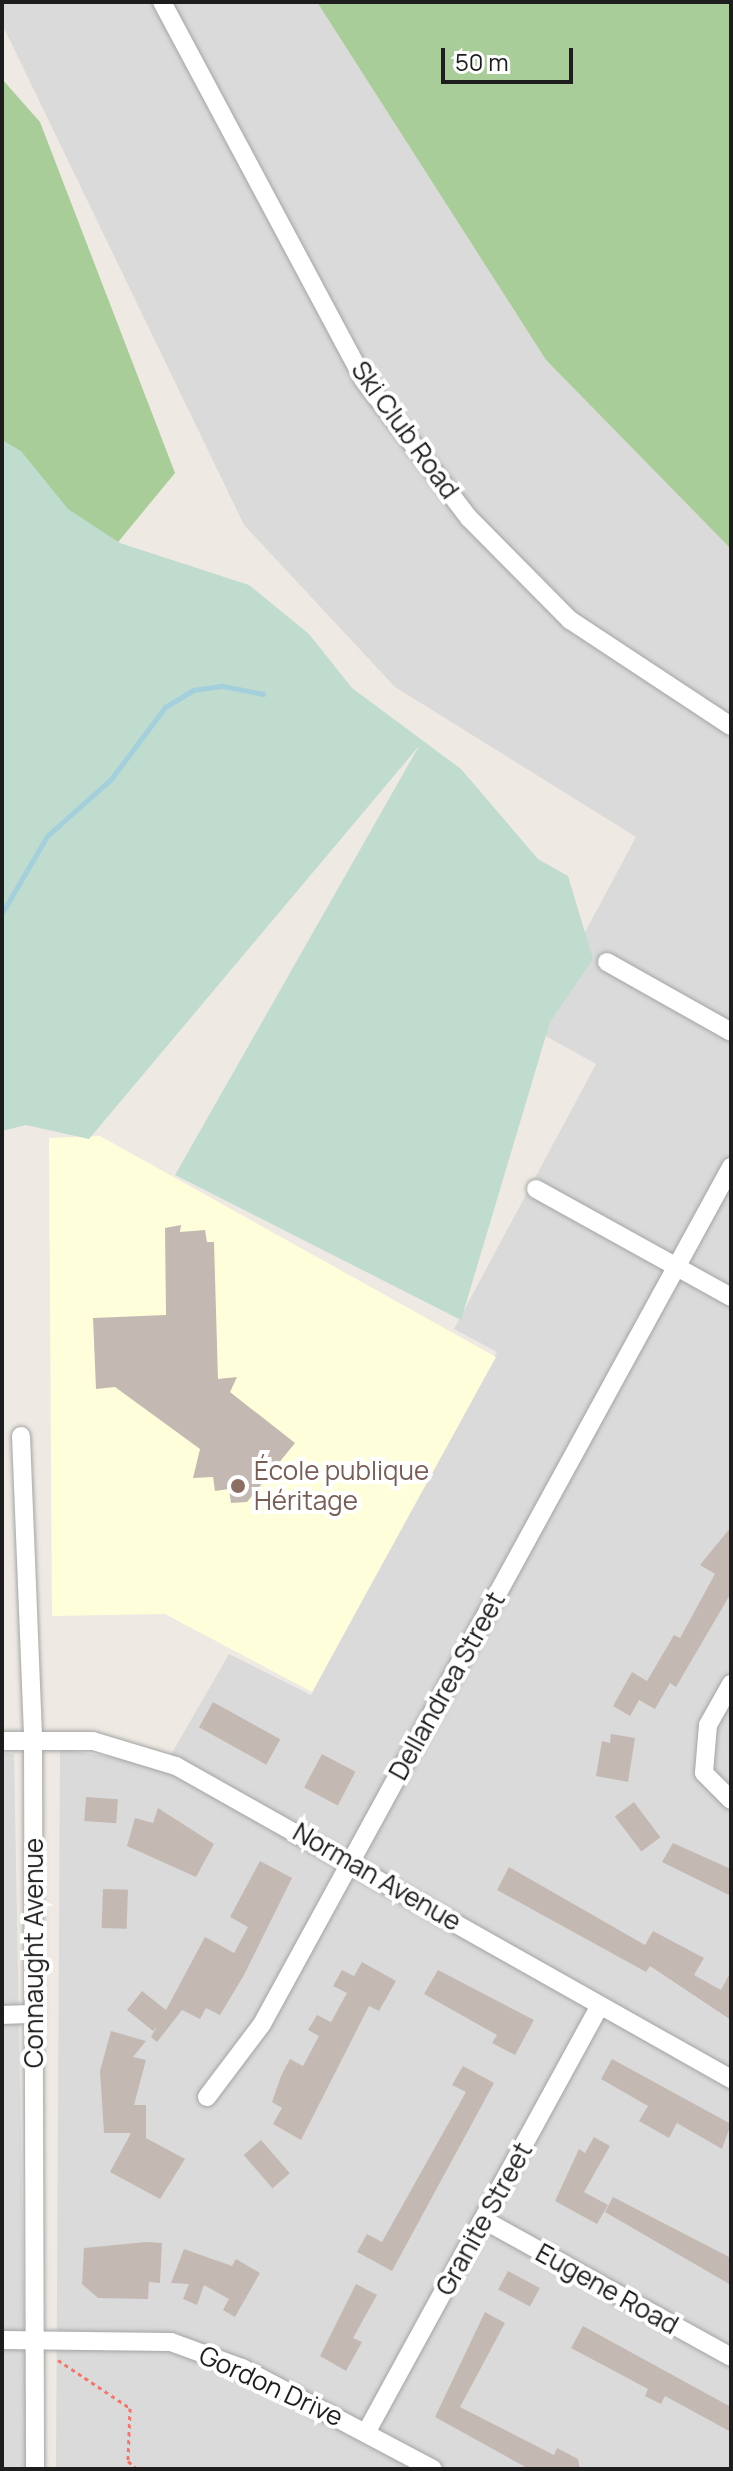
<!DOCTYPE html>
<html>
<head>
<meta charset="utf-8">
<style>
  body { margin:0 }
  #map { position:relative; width:733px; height:2471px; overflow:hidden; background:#eeeae3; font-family:Manrope,sans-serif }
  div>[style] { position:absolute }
  .residential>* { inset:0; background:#dbdada }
  .education>* { inset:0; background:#fffedb }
  .forest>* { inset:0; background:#a9cd98 }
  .wetland>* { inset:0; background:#c0dcce }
  .stream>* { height:5px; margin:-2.5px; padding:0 2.5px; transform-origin:2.5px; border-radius:2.5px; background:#a3d0dc }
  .building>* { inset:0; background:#c3b9b2; transform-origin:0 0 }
  .path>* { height:3px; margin-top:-1.5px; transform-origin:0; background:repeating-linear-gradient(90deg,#f8746a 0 4px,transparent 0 8px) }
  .roads { filter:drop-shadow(0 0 2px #a4a4a4) drop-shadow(0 0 2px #a4a4a4) }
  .minor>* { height:18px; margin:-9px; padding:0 9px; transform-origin:9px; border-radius:9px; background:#fff }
  .dots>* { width:22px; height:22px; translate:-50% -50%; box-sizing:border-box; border:4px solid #fff; border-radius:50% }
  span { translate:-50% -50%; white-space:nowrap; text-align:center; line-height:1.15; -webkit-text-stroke:8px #fff; paint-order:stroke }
  .street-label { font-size:26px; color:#1d1d1d }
  .education-label { font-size:26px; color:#785e54 }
  .left { translate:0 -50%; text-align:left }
  .frame { position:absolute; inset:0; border:4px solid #1d1d1d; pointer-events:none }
  .scale { position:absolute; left:441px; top:48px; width:132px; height:36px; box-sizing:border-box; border:4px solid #1d1d1d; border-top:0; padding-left:10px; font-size:24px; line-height:28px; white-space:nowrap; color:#1d1d1d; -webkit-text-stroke:6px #fff; paint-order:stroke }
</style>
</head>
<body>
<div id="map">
  <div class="residential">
    <div style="clip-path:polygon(2px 2px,317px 2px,546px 360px,731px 549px,731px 2469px,56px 2469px,60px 1749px,165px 1765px,229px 1654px,311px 1695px,497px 1352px,454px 1329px,596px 1064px,533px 1029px,636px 837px,395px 687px,244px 525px,2px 24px)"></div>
    <div style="clip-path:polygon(2px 1753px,14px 1754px,27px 2469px,2px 2469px)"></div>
  </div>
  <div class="education">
    <div style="clip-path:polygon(100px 1136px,496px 1357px,312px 1692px,165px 1614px,52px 1616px,49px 1138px)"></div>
  </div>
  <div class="forest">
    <div style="clip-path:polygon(317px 2px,731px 2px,731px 549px,546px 360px)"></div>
    <div style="clip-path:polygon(2px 79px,40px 122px,175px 473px,2px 683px)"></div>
  </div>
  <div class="wetland">
    <div style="clip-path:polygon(2px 440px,21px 451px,68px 509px,120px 543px,249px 585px,309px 634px,352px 688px,461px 769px,538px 859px,568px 876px,593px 959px,550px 1022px,461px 1320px,175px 1175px,419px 746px,89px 1139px,26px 1125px,2px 1131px)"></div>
  </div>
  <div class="stream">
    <div style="left:2px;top:913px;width:89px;rotate:-59.7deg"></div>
    <div style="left:47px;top:836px;width:86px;rotate:-41.7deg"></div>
    <div style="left:111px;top:779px;width:90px;rotate:-53.1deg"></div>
    <div style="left:165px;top:707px;width:33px;rotate:-31deg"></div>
    <div style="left:193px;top:690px;width:30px;rotate:-8deg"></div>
    <div style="left:223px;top:686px;width:41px;rotate:11.3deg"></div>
  </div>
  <div class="building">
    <div style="clip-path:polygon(181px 1225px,180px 1232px,205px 1230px,207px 1242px,214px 1242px,218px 1379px,237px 1377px,230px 1392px,295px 1443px,247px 1502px,231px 1503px,229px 1489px,215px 1491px,213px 1477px,193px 1478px,200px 1449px,115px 1387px,96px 1389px,93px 1318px,166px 1315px,165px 1228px)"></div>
    <div style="clip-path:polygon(731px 1527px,731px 1593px,676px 1687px,670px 1683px,655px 1709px,639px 1700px,630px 1716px,613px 1706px,632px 1672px,647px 1681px,674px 1635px,680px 1638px,715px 1574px,700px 1565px)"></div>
    <div style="left:213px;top:1702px;width:77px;height:29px;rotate:29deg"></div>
    <div style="clip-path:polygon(611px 1734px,635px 1738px,628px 1782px,596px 1776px,602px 1741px,610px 1743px)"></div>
    <div style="left:322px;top:1754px;width:38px;height:38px;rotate:28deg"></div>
    <div style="left:86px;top:1797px;width:32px;height:24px;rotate:4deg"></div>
    <div style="left:634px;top:1802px;width:44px;height:24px;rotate:53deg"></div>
    <div style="clip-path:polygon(158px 1808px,214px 1844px,196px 1877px,127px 1846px,135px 1818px,153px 1823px)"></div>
    <div style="clip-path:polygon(673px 1843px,731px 1869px,731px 1896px,662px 1862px)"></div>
    <div style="clip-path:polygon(260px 1861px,292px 1878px,244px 1975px,220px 2015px,206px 2008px,200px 2019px,182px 2010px,157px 2042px,151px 2037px,157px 2026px,153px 2031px,127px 2010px,142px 1991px,166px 2010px,205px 1937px,234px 1953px,248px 1927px,230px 1917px)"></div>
    <div style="clip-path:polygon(509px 1867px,645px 1945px,653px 1931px,704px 1958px,694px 1975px,721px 1990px,731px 1971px,731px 2020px,650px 1966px,646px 1972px,497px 1890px)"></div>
    <div style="left:103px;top:1889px;width:25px;height:39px;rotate:2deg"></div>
    <div style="clip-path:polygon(362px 1962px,396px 1981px,379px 2011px,369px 2006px,301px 2140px,273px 2124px,282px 2108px,272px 2102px,281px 2076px,290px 2059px,303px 2066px,319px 2036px,308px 2030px,317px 2015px,331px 2022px,347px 1993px,333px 1986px,342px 1970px,354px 1976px)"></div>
    <div style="clip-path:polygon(438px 1970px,534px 2020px,515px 2055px,492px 2043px,497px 2035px,424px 1994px)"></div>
    <div style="clip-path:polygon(111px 2031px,146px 2041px,133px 2057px,146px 2060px,134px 2105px,146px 2105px,146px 2138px,185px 2159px,160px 2199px,110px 2172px,131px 2133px,104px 2133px,100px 2071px)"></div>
    <div style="clip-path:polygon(612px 2059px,731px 2124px,722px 2149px,677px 2123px,669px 2138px,639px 2121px,648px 2106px,601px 2079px)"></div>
    <div style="clip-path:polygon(463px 2066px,494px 2083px,392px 2271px,357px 2252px,367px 2234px,382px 2242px,466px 2092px,452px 2085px)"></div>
    <div style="clip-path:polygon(594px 2137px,610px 2146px,584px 2192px,608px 2205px,597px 2224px,555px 2201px,579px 2149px,585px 2153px)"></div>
    <div style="left:261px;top:2140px;width:44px;height:23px;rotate:49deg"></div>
    <div style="clip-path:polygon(613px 2197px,731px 2258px,731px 2285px,605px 2212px)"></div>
    <div style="clip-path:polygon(146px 2242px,162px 2243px,160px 2283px,149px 2282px,148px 2299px,98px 2298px,82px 2284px,84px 2248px)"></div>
    <div style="clip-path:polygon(184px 2249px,232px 2266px,236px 2259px,260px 2273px,235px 2317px,223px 2310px,229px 2299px,204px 2285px,197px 2305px,183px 2299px,189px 2284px,171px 2283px)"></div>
    <div style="left:508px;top:2271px;width:36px;height:21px;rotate:28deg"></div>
    <div style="clip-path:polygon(356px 2284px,377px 2295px,353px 2338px,362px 2342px,346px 2371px,320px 2356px)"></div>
    <div style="clip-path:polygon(485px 2312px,505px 2323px,460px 2407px,554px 2455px,557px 2448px,578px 2459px,580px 2469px,529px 2469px,435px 2417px)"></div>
    <div style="clip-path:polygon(583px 2326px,731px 2407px,731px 2432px,665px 2396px,661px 2404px,645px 2396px,648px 2389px,571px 2348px)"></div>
  </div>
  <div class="path">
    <div style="left:58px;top:2360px;width:87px;rotate:33.7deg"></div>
    <div style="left:130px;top:2408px;width:53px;rotate:92.2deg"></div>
    <div style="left:128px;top:2461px;width:12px;rotate:42deg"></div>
  </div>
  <div class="roads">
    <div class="minor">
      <div style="left:162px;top:2px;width:427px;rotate:61.9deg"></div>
      <div style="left:363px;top:379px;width:175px;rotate:52.7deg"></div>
      <div style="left:469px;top:518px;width:144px;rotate:45.3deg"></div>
      <div style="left:570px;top:620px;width:193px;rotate:33.4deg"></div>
      <div style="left:607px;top:962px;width:142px;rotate:29.4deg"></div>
      <div style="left:536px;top:1189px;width:223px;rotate:29deg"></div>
      <div style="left:21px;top:1436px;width:303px;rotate:87.7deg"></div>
      <div style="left:33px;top:1739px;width:730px;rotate:89.84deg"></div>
      <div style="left:731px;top:1684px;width:47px;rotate:119.3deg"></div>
      <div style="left:708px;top:1725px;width:48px;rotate:94.8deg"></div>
      <div style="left:704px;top:1773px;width:38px;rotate:45deg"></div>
      <div style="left:2px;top:1741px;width:91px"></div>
      <div style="left:93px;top:1741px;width:87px;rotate:16.8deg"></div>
      <div style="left:176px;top:1766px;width:637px;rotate:29.42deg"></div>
      <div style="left:2px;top:2015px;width:33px;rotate:-2deg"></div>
      <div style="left:207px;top:2097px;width:91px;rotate:-53deg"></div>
      <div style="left:262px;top:2024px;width:977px;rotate:-61.31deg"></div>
      <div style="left:484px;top:2220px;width:282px;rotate:29deg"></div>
      <div style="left:2px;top:2340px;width:169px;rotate:0.7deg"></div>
      <div style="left:171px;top:2342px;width:76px;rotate:20.1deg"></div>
      <div style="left:242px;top:2368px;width:216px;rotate:27.9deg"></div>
      <div style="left:367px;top:2431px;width:483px;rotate:-61.3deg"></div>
    </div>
  </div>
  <div class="dots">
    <div style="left:238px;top:1486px;background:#8d6e63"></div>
  </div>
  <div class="street-label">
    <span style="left:405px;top:430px;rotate:54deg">Ski Club Road</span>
    <span style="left:447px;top:1686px;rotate:-61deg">Dellandrea Street</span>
    <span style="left:377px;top:1877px;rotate:30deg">Norman Avenue</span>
    <span style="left:34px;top:1953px;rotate:-90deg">Connaught Avenue</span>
    <span style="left:484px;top:2219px;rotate:-61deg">Granite Street</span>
    <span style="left:607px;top:2289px;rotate:29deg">Eugene Road</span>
    <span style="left:271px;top:2386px;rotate:25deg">Gordon Drive</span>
  </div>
  <div class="education-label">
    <span class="left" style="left:254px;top:1486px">École publique<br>Héritage</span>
  </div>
  <div class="frame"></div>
  <div class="scale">50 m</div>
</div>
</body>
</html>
